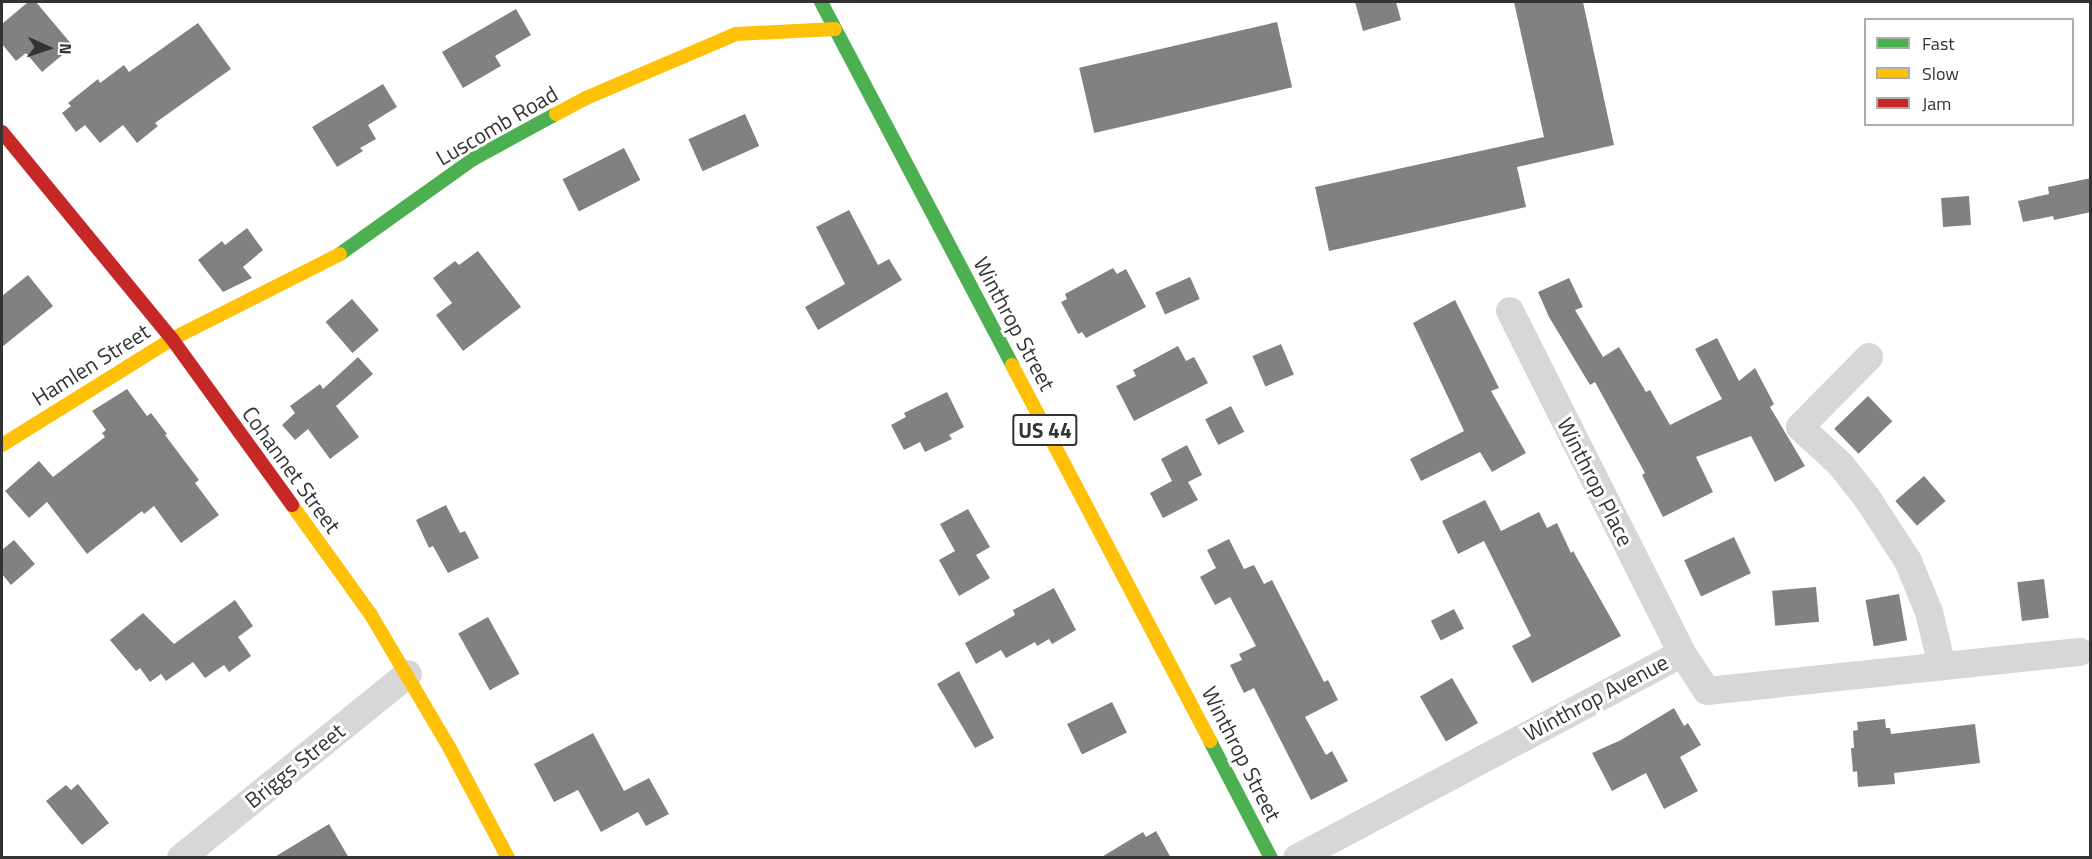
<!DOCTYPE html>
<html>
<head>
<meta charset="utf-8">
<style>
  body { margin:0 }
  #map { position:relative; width:2092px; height:859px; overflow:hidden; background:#fff; font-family:"Titillium Web",sans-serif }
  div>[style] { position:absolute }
  .building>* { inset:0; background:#818181; transform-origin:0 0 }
  .street>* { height:28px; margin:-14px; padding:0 14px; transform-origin:14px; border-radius:14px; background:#d7d7d7 }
  .fast>* { height:14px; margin:-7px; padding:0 7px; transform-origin:7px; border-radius:7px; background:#4caf50 }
  .slow>* { height:14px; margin:-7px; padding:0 7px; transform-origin:7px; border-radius:7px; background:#ffc107 }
  .jam>* { height:14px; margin:-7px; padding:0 7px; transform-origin:7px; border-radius:7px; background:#c62828 }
  span { translate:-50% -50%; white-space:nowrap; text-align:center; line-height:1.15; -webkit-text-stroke:6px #fff; paint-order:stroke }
  .shield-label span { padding:2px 4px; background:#fff; border:2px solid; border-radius:4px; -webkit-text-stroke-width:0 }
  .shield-label { font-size:21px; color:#333; font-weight:700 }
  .street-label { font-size:22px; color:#333 }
  .frame { position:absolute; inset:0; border:3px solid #333; pointer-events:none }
  .legend { position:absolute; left:1864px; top:18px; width:210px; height:108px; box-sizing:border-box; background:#fff; border:2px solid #adadad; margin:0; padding:8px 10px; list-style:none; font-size:18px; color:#333 }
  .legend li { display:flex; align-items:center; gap:12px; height:30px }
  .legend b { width:30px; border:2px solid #adadad }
  .north { position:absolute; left:18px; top:18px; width:60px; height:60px; -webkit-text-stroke:4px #fff; paint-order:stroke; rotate:93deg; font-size:16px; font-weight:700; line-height:24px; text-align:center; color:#333 }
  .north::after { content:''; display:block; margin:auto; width:21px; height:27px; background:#333; clip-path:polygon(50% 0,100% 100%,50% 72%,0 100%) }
</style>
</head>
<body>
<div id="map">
  <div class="building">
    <div style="clip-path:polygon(28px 2px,36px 2px,73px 46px,42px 72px,26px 53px,16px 61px,2px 44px,2px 24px)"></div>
    <div style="clip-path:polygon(1355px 2px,1396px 2px,1401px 20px,1363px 31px)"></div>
    <div style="clip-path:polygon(1514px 2px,1583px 2px,1614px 145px,1517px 167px,1526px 207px,1329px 251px,1315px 187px,1544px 137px)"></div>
    <div style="clip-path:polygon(516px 9px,531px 35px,495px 56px,501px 66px,463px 88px,442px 52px)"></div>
    <div style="left:1277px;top:22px;width:67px;height:203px;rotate:77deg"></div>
    <div style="clip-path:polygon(198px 23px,231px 69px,155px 123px,158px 126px,137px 143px,123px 125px,100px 143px,85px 125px,76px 132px,62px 113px,71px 106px,68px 103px,98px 79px,100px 83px,124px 65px,129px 72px)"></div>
    <div style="clip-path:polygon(383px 84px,397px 107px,368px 125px,376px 139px,360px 148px,363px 151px,337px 167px,312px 127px)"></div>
    <div style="left:745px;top:114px;width:35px;height:62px;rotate:66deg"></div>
    <div style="left:624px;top:148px;width:36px;height:69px;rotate:63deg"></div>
    <div style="clip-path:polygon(2091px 178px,2091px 212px,2054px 220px,2053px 216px,2023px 222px,2018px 201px,2049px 194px,2048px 187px)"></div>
    <div style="left:1969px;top:196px;width:29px;height:28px;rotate:86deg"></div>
    <div style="clip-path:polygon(849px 210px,878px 265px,889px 259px,902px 280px,818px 330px,805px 307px,845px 284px,816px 227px)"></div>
    <div style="clip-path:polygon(247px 228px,263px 250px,243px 267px,252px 278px,223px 292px,198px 260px,222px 241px,225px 245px)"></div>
    <div style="clip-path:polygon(478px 251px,521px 307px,463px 351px,436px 315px,452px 303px,433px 278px,455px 261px,459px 265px)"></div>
    <div style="clip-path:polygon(1113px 268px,1117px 274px,1126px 269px,1146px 307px,1086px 338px,1082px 332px,1078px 334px,1061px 302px,1067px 299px,1065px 294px)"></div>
    <div style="clip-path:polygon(28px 275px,53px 306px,2px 347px,2px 296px)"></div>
    <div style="left:1190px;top:277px;width:24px;height:38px;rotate:66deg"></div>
    <div style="clip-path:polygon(1569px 278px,1583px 307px,1575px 310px,1603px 357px,1619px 347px,1646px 392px,1650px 390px,1670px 425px,1722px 399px,1695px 349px,1717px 338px,1739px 381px,1755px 368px,1774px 404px,1770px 407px,1805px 466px,1775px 482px,1751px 436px,1696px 457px,1713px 492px,1663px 517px,1642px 475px,1645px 473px,1595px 382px,1590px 385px,1549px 317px,1538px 292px)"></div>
    <div style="left:352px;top:299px;width:41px;height:35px;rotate:49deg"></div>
    <div style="clip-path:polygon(1455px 300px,1499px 388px,1491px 391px,1526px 453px,1492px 472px,1480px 452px,1421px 481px,1410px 459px,1464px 431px,1413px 323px)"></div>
    <div style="left:1281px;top:344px;width:33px;height:31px;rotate:67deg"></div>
    <div style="clip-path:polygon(1178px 346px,1186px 361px,1194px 357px,1208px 383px,1134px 421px,1116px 386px,1136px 376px,1133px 370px)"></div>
    <div style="clip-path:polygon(358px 357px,373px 374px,336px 406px,359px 437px,330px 459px,308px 429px,295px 440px,282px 425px,295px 413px,290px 406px,320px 384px,323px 389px)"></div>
    <div style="clip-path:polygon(127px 389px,147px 416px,151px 413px,167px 434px,165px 435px,199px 480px,195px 483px,219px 515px,181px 543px,154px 506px,144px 514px,142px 511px,87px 554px,47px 502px,29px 518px,5px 491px,39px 461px,53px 477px,105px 437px,102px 433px,106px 430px,92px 411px)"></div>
    <div style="clip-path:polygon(947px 392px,964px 427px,949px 435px,952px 439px,925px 452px,920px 442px,904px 450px,891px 425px,906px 417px,904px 413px)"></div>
    <div style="left:1868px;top:396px;width:35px;height:47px;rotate:46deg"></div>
    <div style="left:1231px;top:406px;width:29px;height:29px;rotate:63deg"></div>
    <div style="clip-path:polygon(1187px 445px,1202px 475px,1188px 482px,1198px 500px,1163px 518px,1150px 493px,1172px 481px,1161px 459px)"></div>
    <div style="left:1924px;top:476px;width:33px;height:38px;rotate:49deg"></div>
    <div style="clip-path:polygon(1485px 500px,1501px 531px,1539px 512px,1547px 528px,1557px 523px,1571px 553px,1573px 551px,1621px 636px,1532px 683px,1512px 646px,1531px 636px,1484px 541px,1458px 554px,1442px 521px)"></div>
    <div style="clip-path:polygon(446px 505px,460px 533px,465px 531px,479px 558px,448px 573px,433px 546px,429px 548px,416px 520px)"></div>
    <div style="clip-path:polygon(968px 509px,990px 547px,976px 555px,990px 578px,959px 596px,939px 560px,955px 551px,940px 524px)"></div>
    <div style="left:1734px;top:537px;width:40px;height:55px;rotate:65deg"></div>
    <div style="clip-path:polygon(1229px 539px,1244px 569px,1254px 565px,1264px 584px,1272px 580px,1324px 682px,1328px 680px,1338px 700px,1305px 717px,1326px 755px,1332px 751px,1348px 781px,1311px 800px,1254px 688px,1244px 693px,1230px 665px,1242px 660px,1239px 654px,1256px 646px,1230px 597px,1215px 605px,1200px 577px,1216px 568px,1207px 550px)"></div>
    <div style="clip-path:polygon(14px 540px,35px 564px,11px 585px,2px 574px,2px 550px)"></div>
    <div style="left:2044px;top:579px;width:39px;height:27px;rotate:83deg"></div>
    <div style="left:1816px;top:587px;width:35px;height:44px;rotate:85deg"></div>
    <div style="clip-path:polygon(1054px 588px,1076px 630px,1052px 644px,1049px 639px,1037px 646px,1035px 642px,1006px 658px,1001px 650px,976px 664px,965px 643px,1015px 615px,1013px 610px)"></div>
    <div style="left:1899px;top:594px;width:47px;height:34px;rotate:80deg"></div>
    <div style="clip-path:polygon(235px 600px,253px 626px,238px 637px,251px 656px,229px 672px,224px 665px,205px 678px,193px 662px,166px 681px,161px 674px,150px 682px,140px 668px,136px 671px,110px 640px,143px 613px,174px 644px)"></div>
    <div style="left:1454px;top:609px;width:22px;height:26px;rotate:63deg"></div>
    <div style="left:488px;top:617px;width:65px;height:34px;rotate:61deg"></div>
    <div style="clip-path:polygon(959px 671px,994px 738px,975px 748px,937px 684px)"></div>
    <div style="left:1452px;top:678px;width:52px;height:37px;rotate:60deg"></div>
    <div style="left:1112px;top:702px;width:34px;height:50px;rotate:64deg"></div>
    <div style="clip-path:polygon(1674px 708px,1684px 726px,1688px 723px,1701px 745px,1680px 757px,1698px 791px,1664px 809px,1646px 773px,1612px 791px,1592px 753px,1621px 740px)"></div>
    <div style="clip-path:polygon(1885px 719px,1886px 728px,1890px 728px,1891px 734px,1975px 724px,1980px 763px,1894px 773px,1895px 784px,1858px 787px,1857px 771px,1853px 772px,1851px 748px,1854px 748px,1853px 731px,1858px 730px,1857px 722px)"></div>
    <div style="clip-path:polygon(593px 733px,624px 791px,649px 778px,669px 814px,646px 826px,638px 812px,601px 832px,578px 790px,554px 802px,534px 764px)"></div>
    <div style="clip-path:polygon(78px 784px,109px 823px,82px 845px,46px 801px,66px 785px,71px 790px)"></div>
    <div style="clip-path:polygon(329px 824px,349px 858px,273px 858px)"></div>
    <div style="clip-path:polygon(1156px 831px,1171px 858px,1100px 858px,1143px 832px,1146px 837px)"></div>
  </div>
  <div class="street">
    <div style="left:1510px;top:311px;width:383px;rotate:63.3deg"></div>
    <div style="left:1869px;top:357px;width:98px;rotate:134.6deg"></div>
    <div style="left:1800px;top:427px;width:56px;rotate:42.8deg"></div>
    <div style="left:1841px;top:465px;width:42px;rotate:51.8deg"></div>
    <div style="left:1867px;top:498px;width:75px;rotate:56.9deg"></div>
    <div style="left:1908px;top:561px;width:55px;rotate:67.6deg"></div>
    <div style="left:1929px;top:612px;width:56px;rotate:76.5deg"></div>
    <div style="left:181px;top:858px;width:292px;rotate:-39deg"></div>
    <div style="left:1297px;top:858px;width:436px;rotate:-28deg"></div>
    <div style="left:1682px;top:653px;width:45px;rotate:56.7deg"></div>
    <div style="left:1707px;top:691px;width:375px;rotate:-6deg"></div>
  </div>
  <div class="fast">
    <div style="left:821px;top:2px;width:410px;rotate:62.2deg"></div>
    <div style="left:340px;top:254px;width:163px;rotate:-35.5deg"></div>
    <div style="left:473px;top:159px;width:94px;rotate:-28.5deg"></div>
    <div style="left:1210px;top:741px;width:132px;rotate:62.5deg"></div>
  </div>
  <div class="slow">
    <div style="left:556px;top:114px;width:34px;rotate:-28deg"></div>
    <div style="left:586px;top:98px;width:163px;rotate:-23.1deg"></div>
    <div style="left:736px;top:34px;width:99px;rotate:-2.9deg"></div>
    <div style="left:1012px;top:365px;width:425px;rotate:62.2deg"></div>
    <div style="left:2px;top:445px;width:200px;rotate:-31.9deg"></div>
    <div style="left:172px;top:339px;width:188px;rotate:-26.8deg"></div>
    <div style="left:292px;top:505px;width:135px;rotate:54.3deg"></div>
    <div style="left:371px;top:615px;width:153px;rotate:59.4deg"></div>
    <div style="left:449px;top:747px;width:126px;rotate:62deg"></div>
  </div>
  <div class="jam">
    <div style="left:2px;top:132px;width:268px;rotate:50.6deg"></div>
    <div style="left:172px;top:339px;width:205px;rotate:54.1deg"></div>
  </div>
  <div class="shield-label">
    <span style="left:1045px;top:430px">US 44</span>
  </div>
  <div class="street-label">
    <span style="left:497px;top:126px;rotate:-30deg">Luscomb Road</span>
    <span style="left:1014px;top:324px;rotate:62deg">Winthrop Street</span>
    <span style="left:91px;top:365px;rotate:-32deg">Hamlen Street</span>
    <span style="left:291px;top:470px;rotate:54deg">Cohannet Street</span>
    <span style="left:1595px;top:482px;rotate:63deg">Winthrop Place</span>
    <span style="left:1596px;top:698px;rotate:-28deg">Winthrop Avenue</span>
    <span style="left:1241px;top:754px;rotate:63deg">Winthrop Street</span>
    <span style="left:295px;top:766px;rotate:-39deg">Briggs Street</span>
  </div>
  <div class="frame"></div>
  <ul class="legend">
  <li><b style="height:8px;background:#4caf50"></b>Fast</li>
  <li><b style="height:8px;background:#ffc107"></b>Slow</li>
  <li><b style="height:8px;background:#c62828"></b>Jam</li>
  </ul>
  <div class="north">N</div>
</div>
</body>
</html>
